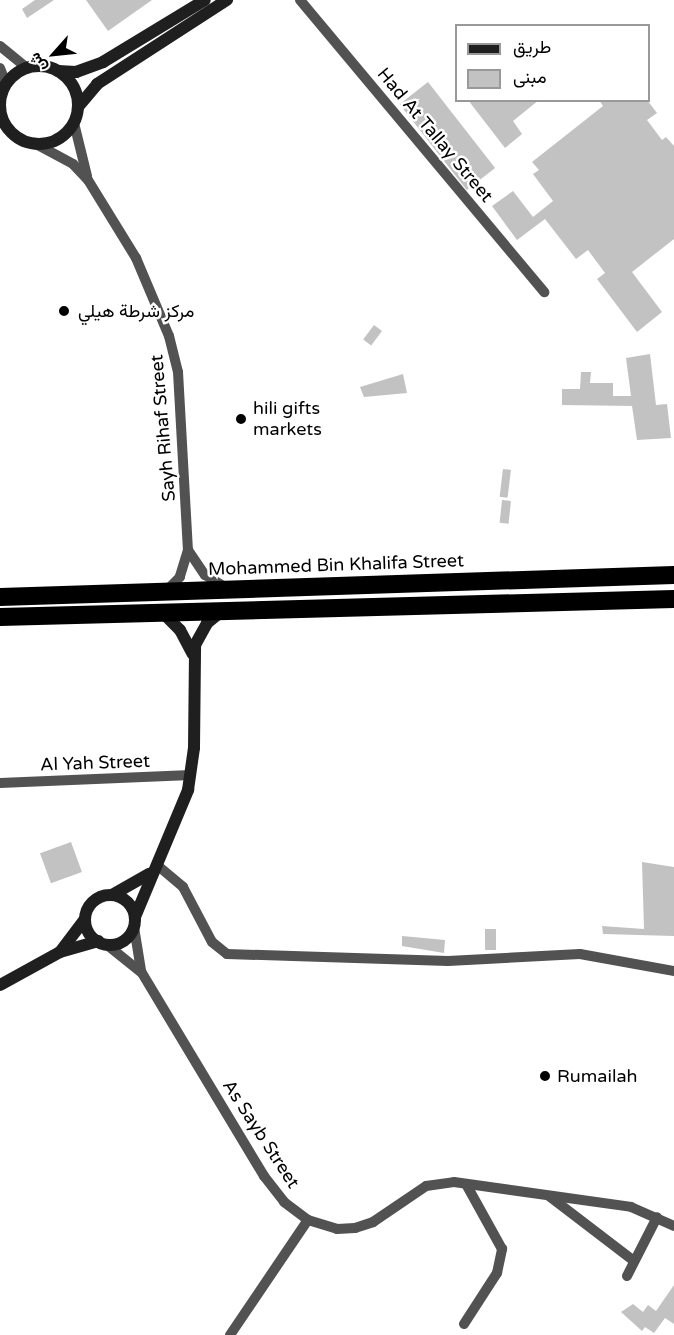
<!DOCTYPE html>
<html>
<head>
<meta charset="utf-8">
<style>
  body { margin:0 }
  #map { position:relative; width:674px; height:1335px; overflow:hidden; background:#fff; font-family:"Varela Round",Vazirmatn,sans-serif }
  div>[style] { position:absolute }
  .building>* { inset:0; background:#c2c2c2; transform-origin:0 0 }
  .street>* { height:10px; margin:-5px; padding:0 5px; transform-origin:5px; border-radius:5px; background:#525252 }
  .secondary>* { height:12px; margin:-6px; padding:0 6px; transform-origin:6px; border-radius:6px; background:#1f1f1f }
  .secondary>.ring { margin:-6px; padding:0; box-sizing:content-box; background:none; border:12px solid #1f1f1f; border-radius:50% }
  .highway>* { height:18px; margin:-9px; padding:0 9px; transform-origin:9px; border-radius:9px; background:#000 }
  .dots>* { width:16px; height:16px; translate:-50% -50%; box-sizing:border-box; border:3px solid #fff; border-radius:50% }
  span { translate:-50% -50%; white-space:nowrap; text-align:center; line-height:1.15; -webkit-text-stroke:5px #fff; paint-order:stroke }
  .street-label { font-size:18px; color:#000 }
  .poi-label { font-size:18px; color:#000 }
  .left { translate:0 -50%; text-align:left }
  .legend { position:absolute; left:455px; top:24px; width:195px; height:78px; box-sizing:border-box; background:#fff; border:2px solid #999; margin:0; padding:8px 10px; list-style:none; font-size:18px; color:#000 }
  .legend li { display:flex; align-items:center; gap:12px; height:30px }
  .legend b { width:30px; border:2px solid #999 }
  .north { position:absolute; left:24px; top:24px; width:60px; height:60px; -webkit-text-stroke:4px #fff; paint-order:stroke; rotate:243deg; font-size:16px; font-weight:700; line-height:24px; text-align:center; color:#000 }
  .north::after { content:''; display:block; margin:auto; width:21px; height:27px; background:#000; clip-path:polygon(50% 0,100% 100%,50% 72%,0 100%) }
</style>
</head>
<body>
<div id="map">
  <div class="building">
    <div style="clip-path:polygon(35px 0,54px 0,27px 18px,22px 9px)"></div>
    <div style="clip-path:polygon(86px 0,152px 0,108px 31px)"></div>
    <div style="left:428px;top:82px;width:109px;height:36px;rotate:52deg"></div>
    <div style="clip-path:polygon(468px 100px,539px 100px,513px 121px,522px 134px,505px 148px)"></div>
    <div style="clip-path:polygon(599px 100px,647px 100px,657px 113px,647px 120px,662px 140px,666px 137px,674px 146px,674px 239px,632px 272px,662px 312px,637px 332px,597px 279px,605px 273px,588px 250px,576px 259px,545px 219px,517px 240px,492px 206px,513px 191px,533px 217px,553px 201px,533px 174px,539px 170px,532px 162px,603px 106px)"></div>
    <div style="left:374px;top:325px;width:10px;height:18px;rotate:37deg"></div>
    <div style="clip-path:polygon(650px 354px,656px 405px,667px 404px,671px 438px,637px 440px,632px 406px,562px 405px,562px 389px,580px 389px,581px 372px,591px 372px,590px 383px,613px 383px,613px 396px,631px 396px,626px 358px)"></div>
    <div style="clip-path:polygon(403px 374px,407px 393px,364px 397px,360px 387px)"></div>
    <div style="left:503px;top:469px;width:8px;height:28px;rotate:7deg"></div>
    <div style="left:502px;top:500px;width:9px;height:23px;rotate:6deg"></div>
    <div style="left:71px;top:842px;width:32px;height:33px;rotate:70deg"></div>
    <div style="clip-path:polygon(642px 862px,674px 867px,674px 936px,603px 934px,602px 926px,644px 929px)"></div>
    <div style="left:485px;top:929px;width:11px;height:21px"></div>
    <div style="clip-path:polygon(402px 936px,445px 940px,444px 953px,402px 946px)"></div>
    <div style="clip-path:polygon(674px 1285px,674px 1324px,665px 1318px,654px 1333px,645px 1327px,642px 1331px,621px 1312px,633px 1304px,643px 1312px,648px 1305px,656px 1311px)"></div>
  </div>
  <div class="street">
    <div style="left:300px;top:0;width:381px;rotate:50.1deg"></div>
    <div style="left:0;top:46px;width:35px;rotate:39deg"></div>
    <div style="left:0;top:68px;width:17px;rotate:69deg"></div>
    <div style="left:74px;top:123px;width:55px;rotate:76.2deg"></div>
    <div style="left:36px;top:144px;width:42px;rotate:28.4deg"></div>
    <div style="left:73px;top:164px;width:22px;rotate:47deg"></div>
    <div style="left:88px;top:180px;width:92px;rotate:58.4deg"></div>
    <div style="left:136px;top:258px;width:85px;rotate:67.1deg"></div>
    <div style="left:169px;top:336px;width:37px;rotate:76deg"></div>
    <div style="left:178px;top:372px;width:178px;rotate:86.8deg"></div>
    <div style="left:188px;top:550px;width:28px;rotate:107deg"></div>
    <div style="left:180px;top:577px;width:18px;rotate:135deg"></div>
    <div style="left:188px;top:550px;width:30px;rotate:56deg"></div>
    <div style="left:205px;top:575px;width:21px;rotate:31deg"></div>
    <div style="left:0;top:783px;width:191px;rotate:-2.4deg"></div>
    <div style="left:157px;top:865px;width:34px;rotate:40deg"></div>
    <div style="left:183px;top:887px;width:62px;rotate:62.2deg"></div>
    <div style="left:212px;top:942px;width:19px;rotate:39deg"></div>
    <div style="left:227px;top:954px;width:221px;rotate:1.8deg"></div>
    <div style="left:448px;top:961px;width:132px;rotate:-3deg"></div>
    <div style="left:580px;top:954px;width:96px;rotate:10.3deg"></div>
    <div style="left:134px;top:927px;width:44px;rotate:80.8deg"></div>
    <div style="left:106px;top:944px;width:46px;rotate:38.9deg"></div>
    <div style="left:142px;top:973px;width:237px;rotate:59deg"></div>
    <div style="left:264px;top:1176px;width:33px;rotate:52deg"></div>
    <div style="left:284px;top:1202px;width:30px;rotate:37deg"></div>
    <div style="left:308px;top:1220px;width:30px;rotate:17deg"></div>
    <div style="left:337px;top:1229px;width:18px;rotate:-3deg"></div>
    <div style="left:355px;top:1228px;width:19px;rotate:-18deg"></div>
    <div style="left:373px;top:1222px;width:64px;rotate:-34.2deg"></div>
    <div style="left:426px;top:1186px;width:28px;rotate:-8deg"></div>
    <div style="left:454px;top:1182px;width:179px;rotate:8deg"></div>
    <div style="left:631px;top:1207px;width:47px;rotate:23.8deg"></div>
    <div style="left:549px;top:1196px;width:107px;rotate:37.4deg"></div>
    <div style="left:627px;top:1276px;width:66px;rotate:-63deg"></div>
    <div style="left:464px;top:1324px;width:61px;rotate:-57.1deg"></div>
    <div style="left:497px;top:1273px;width:25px;rotate:-78deg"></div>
    <div style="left:502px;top:1249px;width:74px;rotate:-119deg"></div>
    <div style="left:230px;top:1335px;width:139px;rotate:-55.9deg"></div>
  </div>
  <div class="secondary">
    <div class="ring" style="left:0;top:66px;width:66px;height:66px"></div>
    <div style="left:58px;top:71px;width:18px;rotate:3deg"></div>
    <div style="left:76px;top:72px;width:29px;rotate:-20deg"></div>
    <div style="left:103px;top:62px;width:119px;rotate:-31.3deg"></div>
    <div style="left:78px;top:107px;width:30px;rotate:-50deg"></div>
    <div style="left:97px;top:84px;width:155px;rotate:-32.9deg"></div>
    <div style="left:162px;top:612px;width:25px;rotate:45deg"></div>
    <div style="left:180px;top:630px;width:27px;rotate:62deg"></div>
    <div style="left:112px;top:895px;width:43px;rotate:-29.6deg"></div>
    <div class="ring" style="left:85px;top:895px;width:38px;height:38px"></div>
    <div style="left:135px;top:917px;width:138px;rotate:-67.3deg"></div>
    <div style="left:188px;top:790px;width:42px;rotate:-81.9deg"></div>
    <div style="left:194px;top:748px;width:103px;rotate:-89.4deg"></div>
    <div style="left:195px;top:645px;width:25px;rotate:-61deg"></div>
    <div style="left:207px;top:623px;width:19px;rotate:-39deg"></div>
    <div style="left:60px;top:952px;width:41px;rotate:-52.9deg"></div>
    <div style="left:0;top:985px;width:68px;rotate:-28.8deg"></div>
    <div style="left:60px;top:952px;width:40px;rotate:-16deg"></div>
  </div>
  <div class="highway">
    <div style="left:0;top:597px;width:674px;rotate:-1.87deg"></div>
    <div style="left:0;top:617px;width:674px;rotate:-1.53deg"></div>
  </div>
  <div class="dots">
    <div style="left:64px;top:311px;background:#000"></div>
    <div style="left:241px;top:419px;background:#000"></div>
    <div style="left:545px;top:1076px;background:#000"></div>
  </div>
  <div class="street-label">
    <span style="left:435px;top:135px;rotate:50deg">Had At Tallay Street</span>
    <span style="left:163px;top:428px;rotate:-95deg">Sayh Rihaf Street</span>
    <span style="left:336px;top:565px;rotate:-2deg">Mohammed Bin Khalifa Street</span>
    <span style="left:95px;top:763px;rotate:-2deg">Al Yah Street</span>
    <span style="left:261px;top:1134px;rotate:57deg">As Sayb Street</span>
  </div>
  <div class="poi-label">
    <span class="left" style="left:78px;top:311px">مركز شرطة هيلي</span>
    <span class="left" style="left:253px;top:419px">hili gifts<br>markets</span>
    <span class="left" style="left:557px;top:1076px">Rumailah</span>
  </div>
  <ul class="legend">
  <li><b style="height:8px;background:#1f1f1f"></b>طريق</li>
  <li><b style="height:16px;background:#c2c2c2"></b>مبنى</li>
  </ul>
  <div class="north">ش</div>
</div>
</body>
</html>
